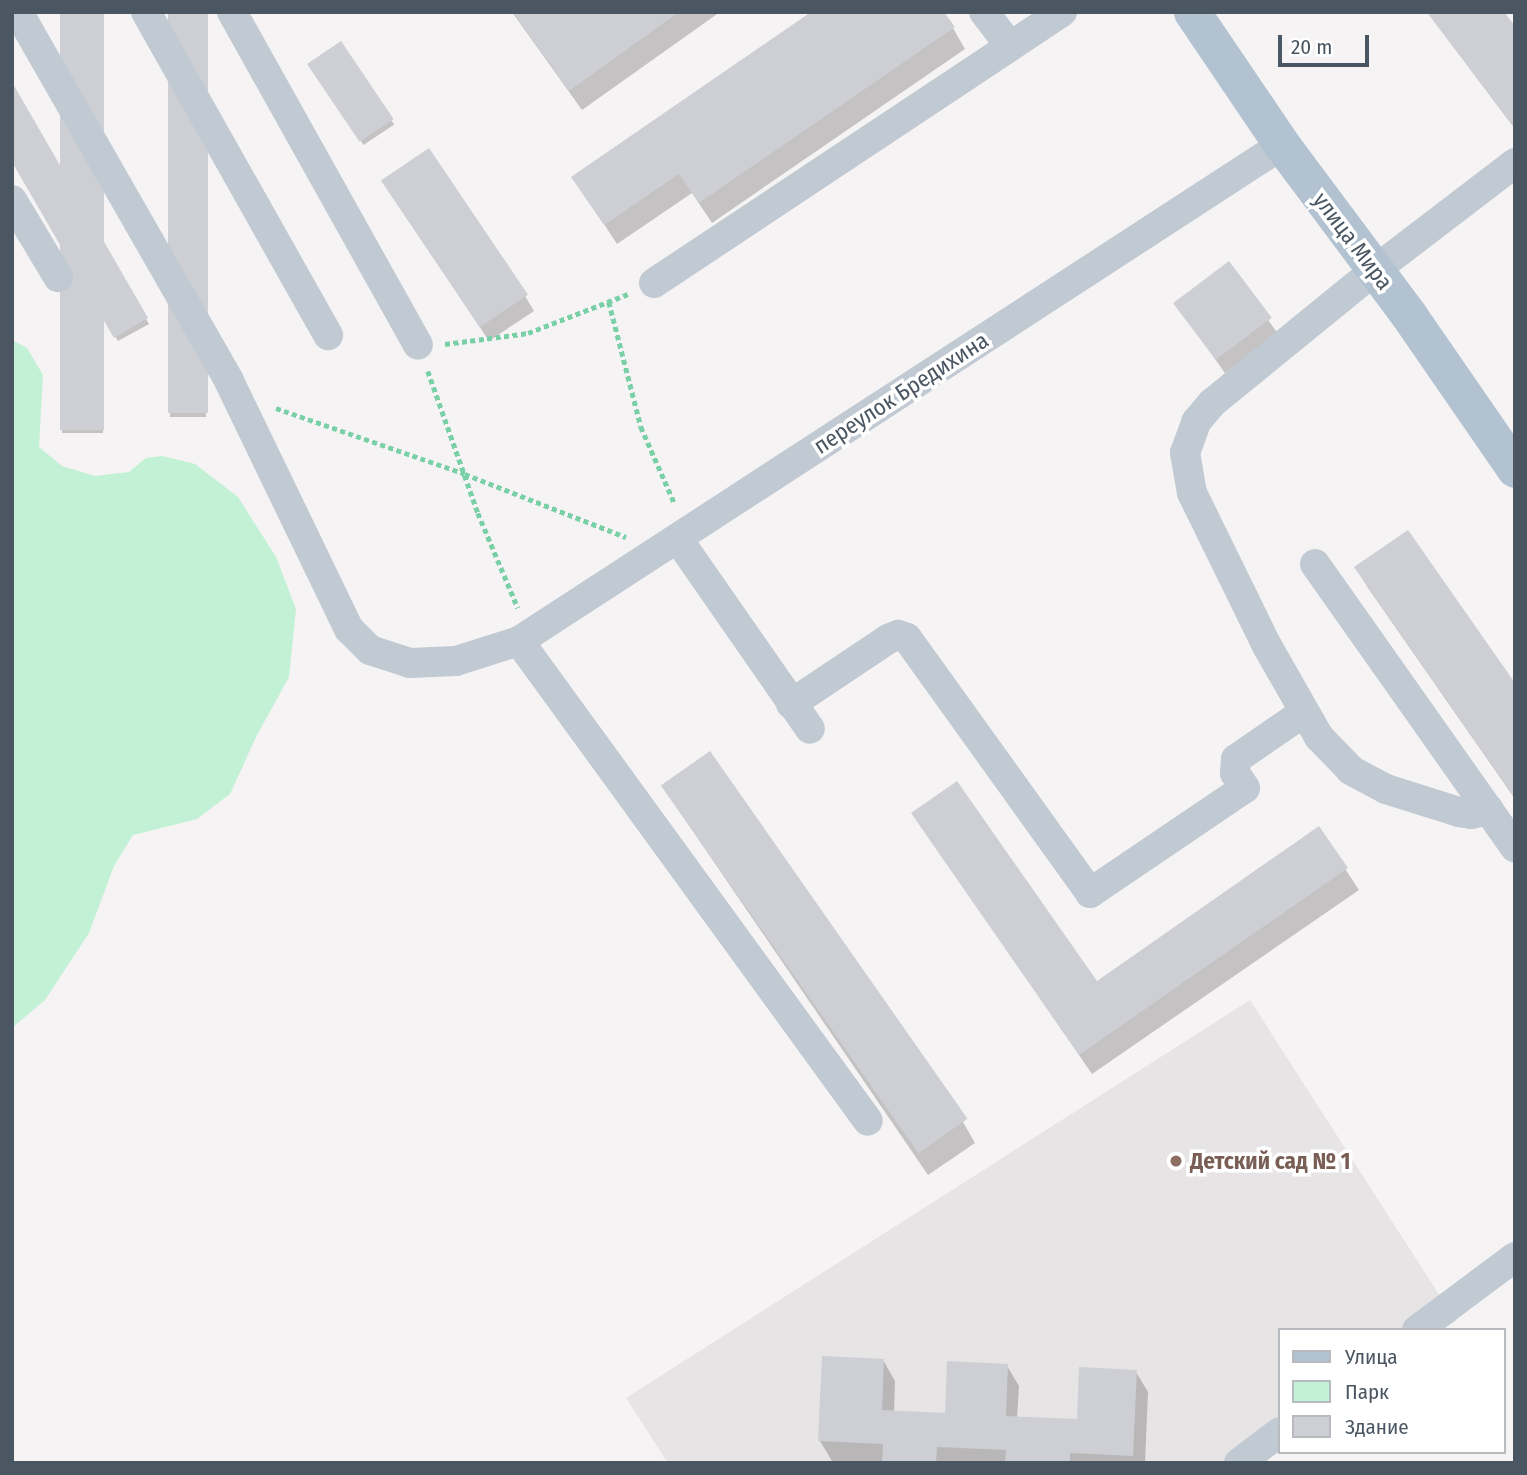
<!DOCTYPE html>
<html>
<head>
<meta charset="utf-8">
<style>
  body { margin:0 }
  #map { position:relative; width:1527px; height:1475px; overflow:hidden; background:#f5f3f3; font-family:"Fira Sans Condensed",sans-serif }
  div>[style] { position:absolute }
  .education>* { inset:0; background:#e6e4e5 }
  .green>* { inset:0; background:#c3f1d5 }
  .shadow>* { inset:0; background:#0003; transform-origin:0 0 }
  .building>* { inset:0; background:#cdcfd5; transform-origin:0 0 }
  .path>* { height:4.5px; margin-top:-2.25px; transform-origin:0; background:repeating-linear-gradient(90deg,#7ad0a6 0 5px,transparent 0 8.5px) }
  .minor>* { height:30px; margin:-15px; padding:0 15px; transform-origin:15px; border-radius:15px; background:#c1cad2 }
  .major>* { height:37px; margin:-18.5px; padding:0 18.5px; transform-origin:18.5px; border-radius:18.5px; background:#b3c2d1 }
  .dots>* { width:19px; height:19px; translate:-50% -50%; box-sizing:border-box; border:4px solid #fff; border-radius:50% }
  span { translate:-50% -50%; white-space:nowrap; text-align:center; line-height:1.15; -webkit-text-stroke:7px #fff; paint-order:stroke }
  .street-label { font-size:23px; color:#4a5661 }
  .education-label { font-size:23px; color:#785e54; font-weight:700 }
  .left { translate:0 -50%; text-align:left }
  .frame { position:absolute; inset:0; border:14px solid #4a5661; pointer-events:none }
  .legend { position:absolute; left:1278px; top:1328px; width:228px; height:126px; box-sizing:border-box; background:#fff; border:2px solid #b7bbc0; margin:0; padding:9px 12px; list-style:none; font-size:21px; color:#4a5661 }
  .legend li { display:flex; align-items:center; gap:14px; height:35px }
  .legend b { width:35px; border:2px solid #b7bbc0 }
  .scale { position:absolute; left:1278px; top:35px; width:91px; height:32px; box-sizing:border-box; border:4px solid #4a5661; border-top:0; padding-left:9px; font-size:21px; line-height:24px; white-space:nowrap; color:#4a5661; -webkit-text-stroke:5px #fff; paint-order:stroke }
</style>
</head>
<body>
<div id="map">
  <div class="education">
    <div style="clip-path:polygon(1250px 1000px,1456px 1321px,1442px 1330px,1280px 1330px,1280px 1433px,1234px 1463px,668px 1463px,626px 1398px)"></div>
  </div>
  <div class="green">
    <div style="clip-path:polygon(12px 340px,27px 348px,43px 375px,39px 447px,62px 466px,95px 476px,129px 472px,146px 458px,162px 456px,195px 464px,238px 497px,276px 557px,296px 609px,289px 677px,256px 737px,230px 794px,197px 819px,133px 835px,114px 866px,89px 933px,45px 1000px,12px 1028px)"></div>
  </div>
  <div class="shadow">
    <div style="left:62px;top:12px;width:41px;height:421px"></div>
    <div style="left:170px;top:12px;width:36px;height:405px"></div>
    <div style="clip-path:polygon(512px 12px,720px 12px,582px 110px)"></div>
    <div style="clip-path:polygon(1427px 12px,1502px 12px,1515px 29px,1515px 129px)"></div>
    <div style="clip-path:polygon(953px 28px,965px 49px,712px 223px,692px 193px,617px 244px,574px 178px)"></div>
    <div style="left:340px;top:44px;width:97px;height:37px;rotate:56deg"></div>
    <div style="clip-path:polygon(12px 86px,149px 324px,118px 341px,12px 158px)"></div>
    <div style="clip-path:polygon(392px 196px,525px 296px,534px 311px,489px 341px)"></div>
    <div style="left:1229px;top:264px;width:87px;height:66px;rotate:55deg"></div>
    <div style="clip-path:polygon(1356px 568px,1515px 686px,1515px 799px,1368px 588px)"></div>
    <div style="clip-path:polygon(662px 786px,963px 1122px,975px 1143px,928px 1175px)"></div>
    <div style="clip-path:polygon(913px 813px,1096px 983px,1319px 829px,1359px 890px,1092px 1074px)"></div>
    <div style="clip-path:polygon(883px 1360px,895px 1381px,894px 1412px,946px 1415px,1007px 1366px,1019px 1386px,1017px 1418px,1078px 1420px,1136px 1372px,1148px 1392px,1145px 1463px,832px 1461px,820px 1441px)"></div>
  </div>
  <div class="building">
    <div style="left:60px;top:12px;width:44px;height:418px"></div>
    <div style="left:168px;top:12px;width:40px;height:401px"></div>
    <div style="clip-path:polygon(513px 12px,679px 12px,569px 91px)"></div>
    <div style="clip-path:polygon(811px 12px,944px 12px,955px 27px,699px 203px,679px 174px,604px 225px,571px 177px)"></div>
    <div style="clip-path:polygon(1427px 12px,1504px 12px,1515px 26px,1515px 128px)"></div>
    <div style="left:341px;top:41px;width:94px;height:41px;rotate:56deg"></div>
    <div style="clip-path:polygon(12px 82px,148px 318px,114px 338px,12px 162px)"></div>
    <div style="left:429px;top:148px;width:177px;height:58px;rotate:56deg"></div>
    <div style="left:1229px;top:261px;width:71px;height:70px;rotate:53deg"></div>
    <div style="clip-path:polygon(1408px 530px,1515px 683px,1515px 798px,1354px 567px)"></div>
    <div style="left:710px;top:751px;width:449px;height:60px;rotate:55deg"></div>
    <div style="clip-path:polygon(957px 781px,1097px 981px,1319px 826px,1348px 868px,1079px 1055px,911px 813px)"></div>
    <div style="clip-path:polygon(822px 1356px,884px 1359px,882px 1410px,945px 1413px,947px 1361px,1008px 1364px,1006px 1416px,1077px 1419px,1079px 1367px,1137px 1370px,1133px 1456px,1070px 1453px,1070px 1463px,1005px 1463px,1006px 1450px,937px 1447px,936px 1463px,882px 1463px,883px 1444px,818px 1441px)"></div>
  </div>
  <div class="path">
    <div style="left:609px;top:302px;width:129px;rotate:75.6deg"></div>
    <div style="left:641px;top:427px;width:84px;rotate:66.2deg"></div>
    <div style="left:445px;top:344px;width:84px;rotate:-7.5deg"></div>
    <div style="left:528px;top:333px;width:107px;rotate:-21.3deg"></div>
    <div style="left:428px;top:371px;width:151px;rotate:70.6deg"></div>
    <div style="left:478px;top:513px;width:103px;rotate:67.2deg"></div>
    <div style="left:276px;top:408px;width:200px;rotate:19.2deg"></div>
    <div style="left:465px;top:474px;width:173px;rotate:21.4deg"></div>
  </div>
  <div class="minor">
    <div style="left:18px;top:12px;width:425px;rotate:60.2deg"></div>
    <div style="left:229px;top:381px;width:276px;rotate:64.2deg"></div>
    <div style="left:349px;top:629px;width:30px;rotate:45deg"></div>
    <div style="left:370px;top:650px;width:42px;rotate:18deg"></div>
    <div style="left:410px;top:663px;width:46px;rotate:-2.5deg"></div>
    <div style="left:456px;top:661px;width:66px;rotate:-17.6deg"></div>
    <div style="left:519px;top:641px;width:910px;rotate:-33.03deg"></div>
    <div style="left:146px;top:12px;width:371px;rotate:60.6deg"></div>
    <div style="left:232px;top:12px;width:381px;rotate:60.8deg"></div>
    <div style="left:984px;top:12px;width:43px;rotate:52.6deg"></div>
    <div style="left:12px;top:200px;width:90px;rotate:59.1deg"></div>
    <div style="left:654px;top:283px;width:490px;rotate:-33.6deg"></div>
    <div style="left:678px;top:539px;width:231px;rotate:55.2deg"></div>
    <div style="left:1315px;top:564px;width:347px;rotate:54.8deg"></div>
    <div style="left:519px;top:641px;width:593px;rotate:53.98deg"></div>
    <div style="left:791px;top:704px;width:117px;rotate:-33.8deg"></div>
    <div style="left:888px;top:639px;width:11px;rotate:-22deg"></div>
    <div style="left:898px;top:635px;width:9px;rotate:18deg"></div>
    <div style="left:907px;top:638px;width:314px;rotate:54.3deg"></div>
    <div style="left:1090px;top:893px;width:187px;rotate:-34.1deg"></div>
    <div style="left:1245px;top:788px;width:18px;rotate:-124deg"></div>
    <div style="left:1235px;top:773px;width:14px;rotate:-86deg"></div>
    <div style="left:1236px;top:759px;width:81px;rotate:-34.5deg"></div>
    <div style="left:1489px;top:810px;width:18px;rotate:167deg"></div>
    <div style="left:1471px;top:814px;width:12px;rotate:-171deg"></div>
    <div style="left:1459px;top:812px;width:77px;rotate:-162.5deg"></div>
    <div style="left:1386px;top:789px;width:40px;rotate:-152deg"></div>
    <div style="left:1351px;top:770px;width:46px;rotate:-134.1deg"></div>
    <div style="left:1319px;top:737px;width:105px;rotate:-119.7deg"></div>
    <div style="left:1267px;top:646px;width:170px;rotate:-116.1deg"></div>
    <div style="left:1192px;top:493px;width:41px;rotate:-99.9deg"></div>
    <div style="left:1185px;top:453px;width:33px;rotate:-70deg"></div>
    <div style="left:1196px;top:422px;width:25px;rotate:-50deg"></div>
    <div style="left:1212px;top:403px;width:210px;rotate:-39.2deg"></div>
    <div style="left:1375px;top:270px;width:176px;rotate:-37.4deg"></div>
    <div style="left:1417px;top:1330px;width:122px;rotate:-36.7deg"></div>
    <div style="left:1239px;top:1463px;width:51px;rotate:-37.1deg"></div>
  </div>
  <div class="major">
    <div style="left:1192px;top:12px;width:161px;rotate:55.9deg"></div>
    <div style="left:1282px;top:145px;width:211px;rotate:53.3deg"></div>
    <div style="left:1408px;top:314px;width:188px;rotate:55.4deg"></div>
  </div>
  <div class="dots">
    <div style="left:1176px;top:1161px;background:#8d6e63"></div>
  </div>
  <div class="street-label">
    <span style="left:1353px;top:241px;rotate:53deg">улица Мира</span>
    <span style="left:901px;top:393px;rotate:-33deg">переулок Бредихина</span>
  </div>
  <div class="education-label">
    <span class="left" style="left:1190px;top:1161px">Детский сад № 1</span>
  </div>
  <div class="frame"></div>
  <ul class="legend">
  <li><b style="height:9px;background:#b3c2d1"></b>Улица</li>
  <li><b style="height:19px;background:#c3f1d5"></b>Парк</li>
  <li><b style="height:19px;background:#cdcfd5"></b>Здание</li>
  </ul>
  <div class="scale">20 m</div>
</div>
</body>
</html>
